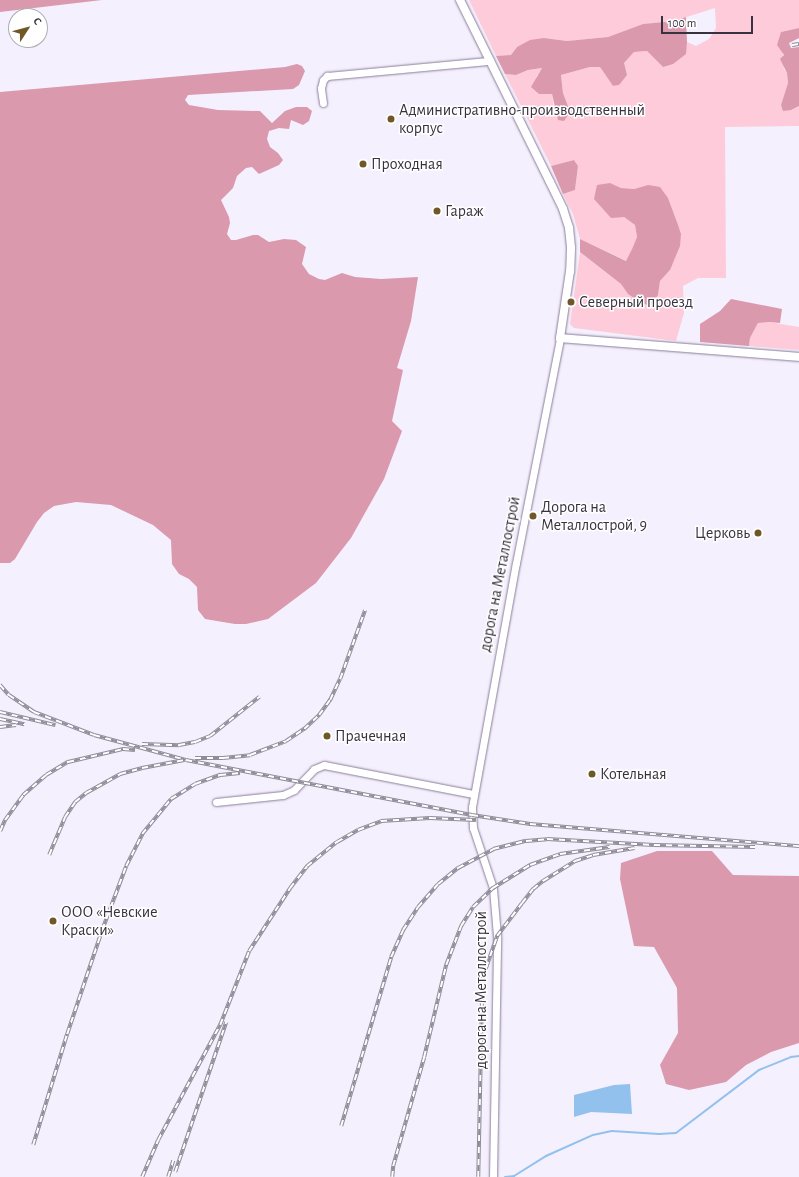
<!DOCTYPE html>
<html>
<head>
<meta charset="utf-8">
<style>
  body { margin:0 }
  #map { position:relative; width:799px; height:1177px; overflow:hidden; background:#f5f0fd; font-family:"Alegreya Sans",sans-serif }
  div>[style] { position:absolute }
  .green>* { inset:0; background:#fecbda }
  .forest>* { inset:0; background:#da99ad }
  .water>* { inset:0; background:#92c1ee }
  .stream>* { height:2px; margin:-1px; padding:0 1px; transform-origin:1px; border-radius:1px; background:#92c1ee }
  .roads { filter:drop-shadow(0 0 1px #897d9a) drop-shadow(0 0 1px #897d9a) }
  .minor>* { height:7px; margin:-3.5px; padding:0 3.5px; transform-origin:3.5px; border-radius:3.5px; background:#fff }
  .tertiary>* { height:8px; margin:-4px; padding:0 4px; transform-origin:4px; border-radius:4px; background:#fff }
  .rail>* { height:3.5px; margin-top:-1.75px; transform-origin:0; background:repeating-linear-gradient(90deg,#fff 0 6px,#918c98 0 12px); box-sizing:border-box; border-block:1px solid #918c98 }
  .dots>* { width:11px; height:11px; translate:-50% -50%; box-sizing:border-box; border:2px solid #fff; border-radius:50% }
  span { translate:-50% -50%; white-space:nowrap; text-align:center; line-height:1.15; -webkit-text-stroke:3px #fff; paint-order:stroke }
  .poi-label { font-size:16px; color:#37323e }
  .left { translate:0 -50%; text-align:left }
  .right { translate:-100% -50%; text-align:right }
  .street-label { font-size:16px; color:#37323e }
  .north { position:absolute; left:8px; top:8px; width:40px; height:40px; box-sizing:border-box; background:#fff; border:1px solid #afadb2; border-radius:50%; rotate:54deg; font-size:11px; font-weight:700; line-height:16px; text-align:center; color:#37323e }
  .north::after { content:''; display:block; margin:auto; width:14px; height:18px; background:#6f5728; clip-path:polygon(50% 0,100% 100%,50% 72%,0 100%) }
  .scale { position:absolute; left:661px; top:16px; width:92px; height:18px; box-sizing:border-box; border:2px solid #37323e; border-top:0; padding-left:5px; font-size:12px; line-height:14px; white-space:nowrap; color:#37323e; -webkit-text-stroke:3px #fff; paint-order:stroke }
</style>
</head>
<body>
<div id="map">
  <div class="green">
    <div style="clip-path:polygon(469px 0,799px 0,799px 28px,781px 32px,784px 69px,787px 73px,788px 83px,781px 105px,791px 110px,799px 106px,799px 126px,725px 127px,726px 278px,698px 278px,683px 286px,684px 313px,676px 341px,574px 328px,570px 324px,580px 252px,621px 284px,628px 294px,638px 301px,658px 295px,660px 281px,670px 270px,677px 222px,668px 198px,648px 185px,634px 189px,621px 188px,609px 183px,624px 217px,635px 225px,637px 237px,627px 261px,580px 239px,573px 214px,563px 194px,575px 190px,578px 166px,574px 160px,551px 166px,505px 74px,516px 75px,528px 70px,542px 68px,536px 77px,539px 94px,552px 94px,554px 107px,569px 112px,563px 93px,561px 75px,590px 67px,600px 67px,613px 86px,619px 85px,624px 63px,634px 52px,647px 51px,663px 67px,685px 54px,687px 42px,696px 46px,709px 39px,716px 28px,715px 8px,674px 21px,643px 24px,608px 37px,567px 41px,544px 38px,517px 47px,511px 55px,496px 56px)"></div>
    <div style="clip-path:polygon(769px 322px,799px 327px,799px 350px,749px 346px,750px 338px,758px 323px)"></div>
  </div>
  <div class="forest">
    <div style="clip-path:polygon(0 0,102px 0,0 12px)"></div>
    <div style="clip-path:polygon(686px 17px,687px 42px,686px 54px,673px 64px,663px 67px,647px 51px,634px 52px,624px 63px,627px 75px,619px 85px,613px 86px,600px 67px,590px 67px,561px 75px,563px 93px,570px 112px,564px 121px,558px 120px,552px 94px,539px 94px,531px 87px,542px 68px,528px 70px,516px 75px,505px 74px,496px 56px,511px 55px,517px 47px,530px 40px,544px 38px,567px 41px,608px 37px,643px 24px,674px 21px)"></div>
    <div style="clip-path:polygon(799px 28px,799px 38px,789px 43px,791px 48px,799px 47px,799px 106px,791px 110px,783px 111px,781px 105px,788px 83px,787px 73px,780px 59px,784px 55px,777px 45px,781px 32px)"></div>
    <div style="clip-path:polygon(297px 64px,302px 66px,305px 71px,299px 85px,293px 89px,188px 95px,185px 100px,189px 105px,218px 110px,260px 111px,272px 123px,285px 111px,296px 107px,307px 107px,312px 111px,309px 121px,303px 125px,291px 120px,289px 129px,279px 128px,269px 131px,267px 139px,270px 147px,278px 153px,283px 160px,279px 165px,259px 174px,252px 167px,246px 168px,237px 176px,233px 188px,221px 200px,229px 217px,230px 223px,227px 234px,231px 240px,236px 240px,253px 235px,258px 235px,269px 242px,284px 239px,296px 240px,306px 247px,302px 264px,309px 274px,319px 279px,325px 280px,342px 273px,355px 277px,381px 279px,418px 277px,411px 321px,397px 368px,403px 370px,392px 421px,402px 431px,384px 479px,351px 538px,316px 583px,268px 619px,246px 624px,235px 624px,205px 619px,198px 610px,197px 587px,189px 579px,179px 574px,172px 564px,171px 540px,153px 525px,111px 505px,76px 502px,54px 506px,44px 513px,37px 522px,15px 559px,10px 563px,0 563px,0 92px,285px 67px)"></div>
    <div style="clip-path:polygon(574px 160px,578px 166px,575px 190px,563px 194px,551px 166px)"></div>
    <div style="clip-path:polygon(610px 183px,621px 188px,634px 189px,648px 185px,660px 187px,668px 198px,677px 222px,681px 234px,680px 246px,670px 270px,660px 281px,658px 295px,650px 306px,638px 301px,628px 294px,621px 284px,580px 252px,580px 239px,626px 261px,632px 249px,637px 237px,635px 225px,624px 217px,611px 218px,594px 199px,597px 185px)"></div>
    <div style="clip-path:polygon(731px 299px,782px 309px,780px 323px,769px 322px,758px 323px,750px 338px,749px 346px,700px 342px,700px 324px,720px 311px)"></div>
    <div style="clip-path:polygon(657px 851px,712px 851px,733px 875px,799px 876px,799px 1043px,771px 1052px,746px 1065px,726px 1082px,689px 1090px,666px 1084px,660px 1065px,678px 1033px,677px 988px,654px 947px,634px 946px,620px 879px,621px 863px)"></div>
  </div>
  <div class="water">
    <div style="clip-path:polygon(630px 1084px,632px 1114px,591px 1112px,574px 1117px,574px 1095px,614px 1085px)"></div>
  </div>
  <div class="stream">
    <div style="left:505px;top:1177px;width:9px;rotate:-6deg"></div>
    <div style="left:514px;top:1176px;width:38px;rotate:-32deg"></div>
    <div style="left:546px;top:1156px;width:51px;rotate:-24.1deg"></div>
    <div style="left:593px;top:1135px;width:19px;rotate:-12deg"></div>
    <div style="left:612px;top:1131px;width:47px;rotate:3.7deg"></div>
    <div style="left:659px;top:1134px;width:17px;rotate:-3deg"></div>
    <div style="left:676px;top:1133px;width:104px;rotate:-37.2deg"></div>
    <div style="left:759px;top:1070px;width:35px;rotate:-22deg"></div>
    <div style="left:791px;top:1057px;width:8px;rotate:-7deg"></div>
  </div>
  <div class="roads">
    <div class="minor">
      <div style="left:323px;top:103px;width:15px;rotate:-98deg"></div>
      <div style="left:321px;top:88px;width:8px;rotate:-76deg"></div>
      <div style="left:323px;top:80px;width:6px;rotate:-45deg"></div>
      <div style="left:327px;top:76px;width:164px;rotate:-5.3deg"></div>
      <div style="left:216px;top:802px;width:67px;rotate:-6deg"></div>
      <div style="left:283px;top:795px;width:12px;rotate:-24deg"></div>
      <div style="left:294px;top:790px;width:29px;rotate:-46deg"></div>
      <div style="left:314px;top:769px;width:11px;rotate:-22deg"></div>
      <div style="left:324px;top:765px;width:152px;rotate:11deg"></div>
      <div style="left:493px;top:1177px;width:241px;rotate:-89deg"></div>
      <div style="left:497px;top:936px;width:48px;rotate:-94.8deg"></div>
      <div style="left:493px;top:888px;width:63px;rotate:-108.4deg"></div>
      <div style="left:473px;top:828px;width:21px;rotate:-93deg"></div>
      <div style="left:472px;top:807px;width:248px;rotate:-79.8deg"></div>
      <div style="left:516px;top:563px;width:229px;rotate:-78.9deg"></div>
    </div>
    <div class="tertiary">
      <div style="left:460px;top:0;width:203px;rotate:63.7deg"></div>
      <div style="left:550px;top:182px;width:30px;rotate:64deg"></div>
      <div style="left:563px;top:209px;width:20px;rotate:72deg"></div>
      <div style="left:569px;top:228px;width:20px;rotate:84deg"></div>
      <div style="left:571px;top:248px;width:23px;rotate:92deg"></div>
      <div style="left:570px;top:271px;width:68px;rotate:98.5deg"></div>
      <div style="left:560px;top:338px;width:240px;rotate:4.5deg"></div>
    </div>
  </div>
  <div class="rail">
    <div style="left:792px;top:45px;width:7px;rotate:-8deg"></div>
    <div style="left:0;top:685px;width:13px;rotate:48deg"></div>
    <div style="left:9px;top:695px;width:30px;rotate:34deg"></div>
    <div style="left:34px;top:712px;width:64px;rotate:21deg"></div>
    <div style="left:94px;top:735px;width:95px;rotate:15.2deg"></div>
    <div style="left:186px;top:760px;width:291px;rotate:10.9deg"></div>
    <div style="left:472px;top:815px;width:59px;rotate:8.8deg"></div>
    <div style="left:530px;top:824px;width:270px;rotate:4.7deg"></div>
    <div style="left:0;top:712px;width:57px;rotate:13.3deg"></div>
    <div style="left:0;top:719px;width:25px;rotate:12deg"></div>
    <div style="left:0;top:727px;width:16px;rotate:-7deg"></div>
    <div style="left:142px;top:744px;width:37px;rotate:2deg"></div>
    <div style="left:179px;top:745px;width:16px;rotate:-11deg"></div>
    <div style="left:195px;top:742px;width:16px;rotate:-22deg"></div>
    <div style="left:210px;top:736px;width:63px;rotate:-38.5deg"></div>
    <div style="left:195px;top:758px;width:28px"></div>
    <div style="left:223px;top:758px;width:27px;rotate:-6deg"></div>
    <div style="left:250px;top:755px;width:39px;rotate:-21deg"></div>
    <div style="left:286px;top:741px;width:22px;rotate:-34deg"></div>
    <div style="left:304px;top:729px;width:21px;rotate:-43deg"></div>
    <div style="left:319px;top:715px;width:19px;rotate:-54deg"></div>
    <div style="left:330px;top:700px;width:23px;rotate:-65deg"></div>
    <div style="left:340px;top:679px;width:73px;rotate:-70.1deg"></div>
    <div style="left:0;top:831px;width:12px;rotate:-66deg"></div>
    <div style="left:5px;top:820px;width:31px;rotate:-54deg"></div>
    <div style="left:23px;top:795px;width:30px;rotate:-41deg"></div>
    <div style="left:46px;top:775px;width:26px;rotate:-31deg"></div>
    <div style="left:68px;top:762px;width:57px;rotate:-13.3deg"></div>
    <div style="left:123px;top:749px;width:12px;rotate:5deg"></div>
    <div style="left:49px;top:855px;width:41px;rotate:-67.2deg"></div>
    <div style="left:65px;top:817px;width:18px;rotate:-56deg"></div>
    <div style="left:75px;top:802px;width:14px;rotate:-39deg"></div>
    <div style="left:86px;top:793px;width:39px;rotate:-29deg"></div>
    <div style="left:120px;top:774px;width:23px;rotate:-15deg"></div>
    <div style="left:142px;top:768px;width:43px;rotate:-10.8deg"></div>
    <div style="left:341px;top:1126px;width:176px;rotate:-73.5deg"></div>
    <div style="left:391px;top:957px;width:30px;rotate:-66deg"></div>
    <div style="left:403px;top:930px;width:27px;rotate:-57deg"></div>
    <div style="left:418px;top:907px;width:30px;rotate:-49deg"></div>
    <div style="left:438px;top:884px;width:26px;rotate:-39deg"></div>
    <div style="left:458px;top:868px;width:40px;rotate:-28deg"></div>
    <div style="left:493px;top:849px;width:34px;rotate:-14deg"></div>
    <div style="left:526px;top:841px;width:21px;rotate:-5deg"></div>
    <div style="left:547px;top:839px;width:107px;rotate:3.2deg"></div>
    <div style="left:654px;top:845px;width:101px;rotate:1.1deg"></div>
    <div style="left:33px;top:1145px;width:116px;rotate:-73deg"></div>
    <div style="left:67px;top:1034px;width:110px;rotate:-71.4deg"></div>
    <div style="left:102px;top:930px;width:68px;rotate:-69.4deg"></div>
    <div style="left:126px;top:866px;width:36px;rotate:-63deg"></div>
    <div style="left:142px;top:834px;width:45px;rotate:-50.4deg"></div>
    <div style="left:171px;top:799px;width:28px;rotate:-32deg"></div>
    <div style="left:195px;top:784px;width:27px;rotate:-20deg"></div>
    <div style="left:220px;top:775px;width:20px;rotate:-6deg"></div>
    <div style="left:175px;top:1172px;width:158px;rotate:-71.2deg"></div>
    <div style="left:142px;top:1177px;width:40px;rotate:-66.6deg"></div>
    <div style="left:158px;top:1140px;width:131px;rotate:-61.7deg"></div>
    <div style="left:220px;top:1025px;width:79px;rotate:-68.6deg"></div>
    <div style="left:249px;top:951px;width:75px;rotate:-56.9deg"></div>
    <div style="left:290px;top:888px;width:28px;rotate:-52deg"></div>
    <div style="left:307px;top:866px;width:38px;rotate:-39deg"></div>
    <div style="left:337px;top:842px;width:24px;rotate:-30deg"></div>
    <div style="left:358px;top:830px;width:25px;rotate:-21deg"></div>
    <div style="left:381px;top:821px;width:49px;rotate:-3.5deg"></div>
    <div style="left:430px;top:818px;width:46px;rotate:2.5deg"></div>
    <div style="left:168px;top:1177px;width:17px;rotate:-73deg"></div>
    <div style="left:392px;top:1177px;width:11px;rotate:-85deg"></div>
    <div style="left:393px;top:1166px;width:113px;rotate:-74.1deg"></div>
    <div style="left:424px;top:1057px;width:95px;rotate:-76.6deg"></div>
    <div style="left:446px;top:965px;width:42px;rotate:-69deg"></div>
    <div style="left:461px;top:926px;width:22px;rotate:-58deg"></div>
    <div style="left:473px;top:907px;width:28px;rotate:-44deg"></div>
    <div style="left:493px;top:888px;width:44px;rotate:-31.9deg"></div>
    <div style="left:530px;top:865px;width:32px;rotate:-20deg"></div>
    <div style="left:560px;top:854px;width:50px;rotate:-8deg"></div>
    <div style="left:478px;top:1177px;width:198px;rotate:-88.8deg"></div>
    <div style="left:482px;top:979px;width:46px;rotate:-70.8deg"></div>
    <div style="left:497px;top:936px;width:41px;rotate:-52.9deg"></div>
    <div style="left:522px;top:903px;width:18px;rotate:-52deg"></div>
    <div style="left:533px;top:889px;width:13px;rotate:-39deg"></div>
    <div style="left:543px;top:881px;width:38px;rotate:-32deg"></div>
    <div style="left:575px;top:861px;width:19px;rotate:-18deg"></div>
    <div style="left:593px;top:855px;width:42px;rotate:-9.7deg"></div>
  </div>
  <div class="dots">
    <div style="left:391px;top:119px;background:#6f5728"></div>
    <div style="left:363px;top:164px;background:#6f5728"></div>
    <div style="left:437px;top:211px;background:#6f5728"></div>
    <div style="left:571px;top:302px;background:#6f5728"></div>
    <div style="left:533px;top:516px;background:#6f5728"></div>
    <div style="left:758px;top:533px;background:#6f5728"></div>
    <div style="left:327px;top:736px;background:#6f5728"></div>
    <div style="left:592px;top:774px;background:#6f5728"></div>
    <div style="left:53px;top:921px;background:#6f5728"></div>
  </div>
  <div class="poi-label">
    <span class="left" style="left:399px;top:119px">Административно-производственный<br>корпус</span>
    <span class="left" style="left:371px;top:164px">Проходная</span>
    <span class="left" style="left:445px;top:211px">Гараж</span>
    <span class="left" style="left:579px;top:302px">Северный проезд</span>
    <span class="left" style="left:541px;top:516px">Дорога на<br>Металлострой, 9</span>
    <span class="right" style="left:750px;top:533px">Церковь</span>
    <span class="left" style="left:335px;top:736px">Прачечная</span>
    <span class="left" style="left:600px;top:774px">Котельная</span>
    <span class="left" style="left:61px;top:921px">ООО «Невские<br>Краски»</span>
  </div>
  <div class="street-label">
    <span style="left:500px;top:574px;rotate:-79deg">дорога на Металлострой</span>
    <span style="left:481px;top:990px;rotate:-90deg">дорога на Металлострой</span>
  </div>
  <div class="north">С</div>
  <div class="scale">100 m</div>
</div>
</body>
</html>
